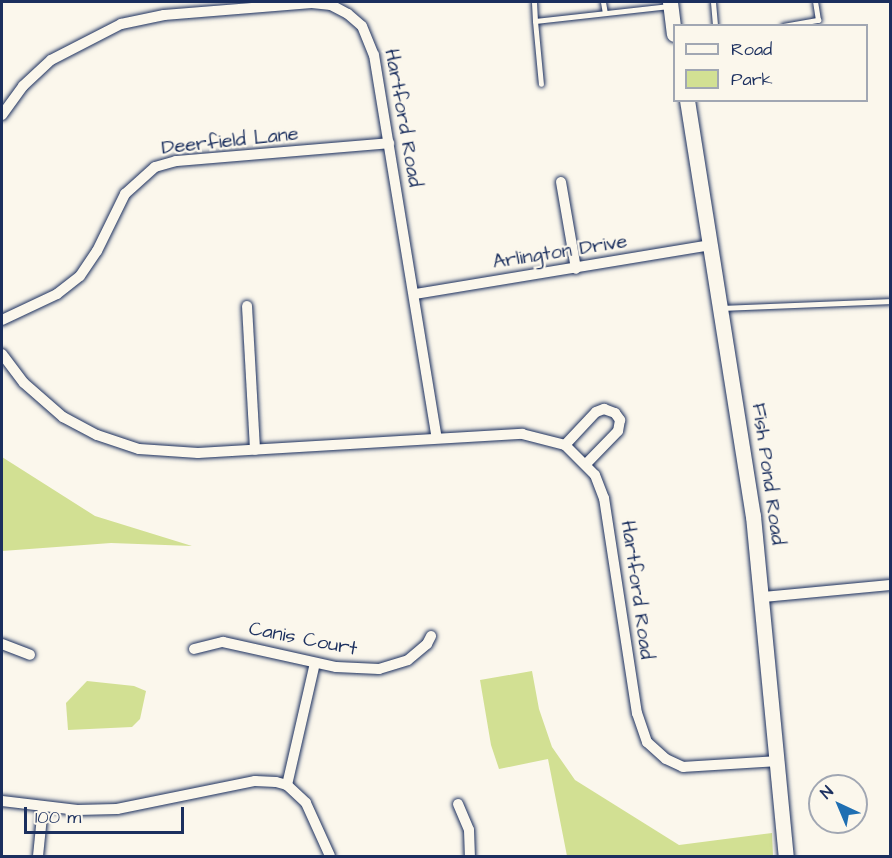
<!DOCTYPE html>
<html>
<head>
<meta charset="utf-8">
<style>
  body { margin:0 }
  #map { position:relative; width:892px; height:858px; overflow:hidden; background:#fbf7ec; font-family:"Architects Daughter",sans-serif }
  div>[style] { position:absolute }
  .green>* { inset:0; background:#d2e093 }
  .roads { filter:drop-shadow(0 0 2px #1b2f5e) drop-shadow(0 0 2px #1b2f5e) }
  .lane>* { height:5px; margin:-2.5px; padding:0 2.5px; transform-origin:2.5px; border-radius:2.5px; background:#fbf7ec }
  .street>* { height:10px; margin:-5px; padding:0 5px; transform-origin:5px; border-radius:5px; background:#fbf7ec }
  .secondary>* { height:15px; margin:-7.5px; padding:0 7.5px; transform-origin:7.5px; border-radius:7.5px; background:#fbf7ec }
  span { translate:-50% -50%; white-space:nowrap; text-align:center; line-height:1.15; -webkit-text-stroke:4.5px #fbf7ec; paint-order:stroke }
  .street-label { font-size:20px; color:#1b2f5e }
  .frame { position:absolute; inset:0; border:3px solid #1b2f5e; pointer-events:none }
  .legend { position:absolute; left:673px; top:24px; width:195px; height:78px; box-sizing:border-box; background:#fbf7ec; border:2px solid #a1a7b3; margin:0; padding:8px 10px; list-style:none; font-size:18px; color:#1b2f5e }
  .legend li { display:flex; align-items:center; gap:12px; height:30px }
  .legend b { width:30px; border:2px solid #a1a7b3 }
  .north { position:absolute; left:808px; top:774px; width:60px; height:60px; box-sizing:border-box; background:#fbf7ec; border:2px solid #a1a7b3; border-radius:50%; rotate:316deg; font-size:16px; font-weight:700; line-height:24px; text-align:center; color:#1b2f5e }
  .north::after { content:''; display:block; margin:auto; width:21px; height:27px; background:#1f6fb2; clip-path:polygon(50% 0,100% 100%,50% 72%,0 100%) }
  .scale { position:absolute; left:24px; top:807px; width:160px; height:27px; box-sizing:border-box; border:3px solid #1b2f5e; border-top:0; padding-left:8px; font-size:18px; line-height:21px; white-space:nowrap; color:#1b2f5e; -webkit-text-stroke:4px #fbf7ec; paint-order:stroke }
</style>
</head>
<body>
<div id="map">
  <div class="green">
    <div style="clip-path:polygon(2px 457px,95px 516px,192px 546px,111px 543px,2px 551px)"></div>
    <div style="clip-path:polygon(532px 671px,539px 709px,552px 747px,575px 780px,679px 845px,772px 833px,773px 856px,567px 856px,548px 759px,499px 769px,491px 745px,480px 680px)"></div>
    <div style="clip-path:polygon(87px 681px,134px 686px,146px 691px,140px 719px,132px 727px,68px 730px,66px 703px)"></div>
  </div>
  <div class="roads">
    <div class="lane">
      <div style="left:534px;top:2px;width:19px;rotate:87deg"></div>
      <div style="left:535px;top:21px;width:135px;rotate:-6.4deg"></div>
      <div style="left:603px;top:2px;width:11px;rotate:80deg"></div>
      <div style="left:713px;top:2px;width:24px;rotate:85deg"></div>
      <div style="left:535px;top:21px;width:63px;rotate:84.6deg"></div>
      <div style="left:783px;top:26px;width:36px;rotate:-10deg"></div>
      <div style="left:818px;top:20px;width:18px;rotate:-99deg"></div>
      <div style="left:723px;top:308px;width:167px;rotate:-2.4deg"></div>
    </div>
    <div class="street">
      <div style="left:2px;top:115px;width:36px;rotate:-54deg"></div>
      <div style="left:23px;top:86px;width:38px;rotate:-43deg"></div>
      <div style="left:51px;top:60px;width:79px;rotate:-27.2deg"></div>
      <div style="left:121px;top:24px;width:44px;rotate:-11.8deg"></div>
      <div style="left:164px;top:15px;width:148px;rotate:-4.6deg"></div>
      <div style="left:312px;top:3px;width:19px;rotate:6deg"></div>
      <div style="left:331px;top:5px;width:19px;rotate:28deg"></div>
      <div style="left:348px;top:14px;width:18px;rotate:41deg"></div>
      <div style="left:362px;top:26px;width:31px;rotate:68deg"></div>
      <div style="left:374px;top:55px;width:388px;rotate:80.7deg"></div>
      <div style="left:561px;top:182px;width:88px;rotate:80.2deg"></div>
      <div style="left:415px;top:294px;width:301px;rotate:-9.4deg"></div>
      <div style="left:247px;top:306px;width:144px;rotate:86.8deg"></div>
      <div style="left:2px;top:320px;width:61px;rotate:-25.3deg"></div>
      <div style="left:57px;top:294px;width:29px;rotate:-38deg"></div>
      <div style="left:80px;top:276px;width:30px;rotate:-56deg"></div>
      <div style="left:97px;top:251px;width:64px;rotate:-63.8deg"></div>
      <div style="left:125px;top:194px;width:40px;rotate:-42deg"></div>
      <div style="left:155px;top:167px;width:22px;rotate:-16deg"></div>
      <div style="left:176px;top:161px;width:214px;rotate:-4.8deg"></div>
      <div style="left:2px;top:354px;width:36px;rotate:53deg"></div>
      <div style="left:24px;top:383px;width:52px;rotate:41.1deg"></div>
      <div style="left:63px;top:417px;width:38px;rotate:28deg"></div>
      <div style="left:97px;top:435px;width:44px;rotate:18.4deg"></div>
      <div style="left:139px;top:449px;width:59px;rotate:3.9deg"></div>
      <div style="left:198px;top:453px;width:325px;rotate:-3.4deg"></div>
      <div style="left:522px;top:434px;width:44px;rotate:14.3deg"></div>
      <div style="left:565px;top:445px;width:42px;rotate:45deg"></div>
      <div style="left:595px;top:475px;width:25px;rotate:69deg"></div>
      <div style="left:604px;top:498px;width:218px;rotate:81.3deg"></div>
      <div style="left:637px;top:713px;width:31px;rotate:71deg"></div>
      <div style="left:647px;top:742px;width:25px;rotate:42deg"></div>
      <div style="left:666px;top:759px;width:19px;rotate:25deg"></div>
      <div style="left:683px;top:767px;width:95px;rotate:-3.6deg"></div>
      <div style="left:565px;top:445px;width:45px;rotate:-46.8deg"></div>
      <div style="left:596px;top:412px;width:9px;rotate:-21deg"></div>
      <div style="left:604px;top:409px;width:12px;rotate:20deg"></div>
      <div style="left:615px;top:413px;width:9px;rotate:54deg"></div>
      <div style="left:620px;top:420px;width:11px;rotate:100deg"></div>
      <div style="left:618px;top:431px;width:46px;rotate:134.1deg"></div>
      <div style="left:763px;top:597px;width:128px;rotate:-5.4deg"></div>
      <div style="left:2px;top:644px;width:30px;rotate:21deg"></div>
      <div style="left:194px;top:649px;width:30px;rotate:-14deg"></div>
      <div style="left:223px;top:642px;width:116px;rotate:12.5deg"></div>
      <div style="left:336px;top:667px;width:43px;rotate:2.7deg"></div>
      <div style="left:379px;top:669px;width:30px;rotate:-17deg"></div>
      <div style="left:408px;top:660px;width:25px;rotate:-40deg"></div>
      <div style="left:427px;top:644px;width:9px;rotate:-63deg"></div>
      <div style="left:287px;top:785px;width:125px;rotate:-77.1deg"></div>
      <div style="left:2px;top:801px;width:76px;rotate:6.8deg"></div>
      <div style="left:77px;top:810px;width:40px;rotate:-1.4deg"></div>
      <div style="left:117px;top:809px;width:141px;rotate:-11.5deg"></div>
      <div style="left:255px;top:781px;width:21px;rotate:3deg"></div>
      <div style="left:276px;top:782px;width:11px;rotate:15deg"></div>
      <div style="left:287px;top:785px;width:26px;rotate:43deg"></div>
      <div style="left:306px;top:803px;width:58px;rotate:65.6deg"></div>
      <div style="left:458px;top:804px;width:28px;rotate:67deg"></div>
      <div style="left:469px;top:830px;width:26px;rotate:88deg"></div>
      <div style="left:38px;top:856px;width:49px;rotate:-84.2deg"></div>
    </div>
    <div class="secondary">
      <div style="left:670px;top:2px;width:32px;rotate:83deg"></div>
      <div style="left:687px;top:100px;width:421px;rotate:81deg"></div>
      <div style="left:753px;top:516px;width:342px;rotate:84.5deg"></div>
    </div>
  </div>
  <div class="street-label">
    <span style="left:403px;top:118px;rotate:80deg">Hartford Road</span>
    <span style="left:230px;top:141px;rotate:-6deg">Deerfield Lane</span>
    <span style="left:560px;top:252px;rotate:-9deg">Arlington Drive</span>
    <span style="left:768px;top:474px;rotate:82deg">Fish Pond Road</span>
    <span style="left:637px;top:590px;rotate:82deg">Hartford Road</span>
    <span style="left:303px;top:639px;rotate:11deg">Canis Court</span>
  </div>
  <div class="frame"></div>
  <ul class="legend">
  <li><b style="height:8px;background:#fbf7ec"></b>Road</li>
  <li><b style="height:16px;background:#d2e093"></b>Park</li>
  </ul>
  <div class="north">N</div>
  <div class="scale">100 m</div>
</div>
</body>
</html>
